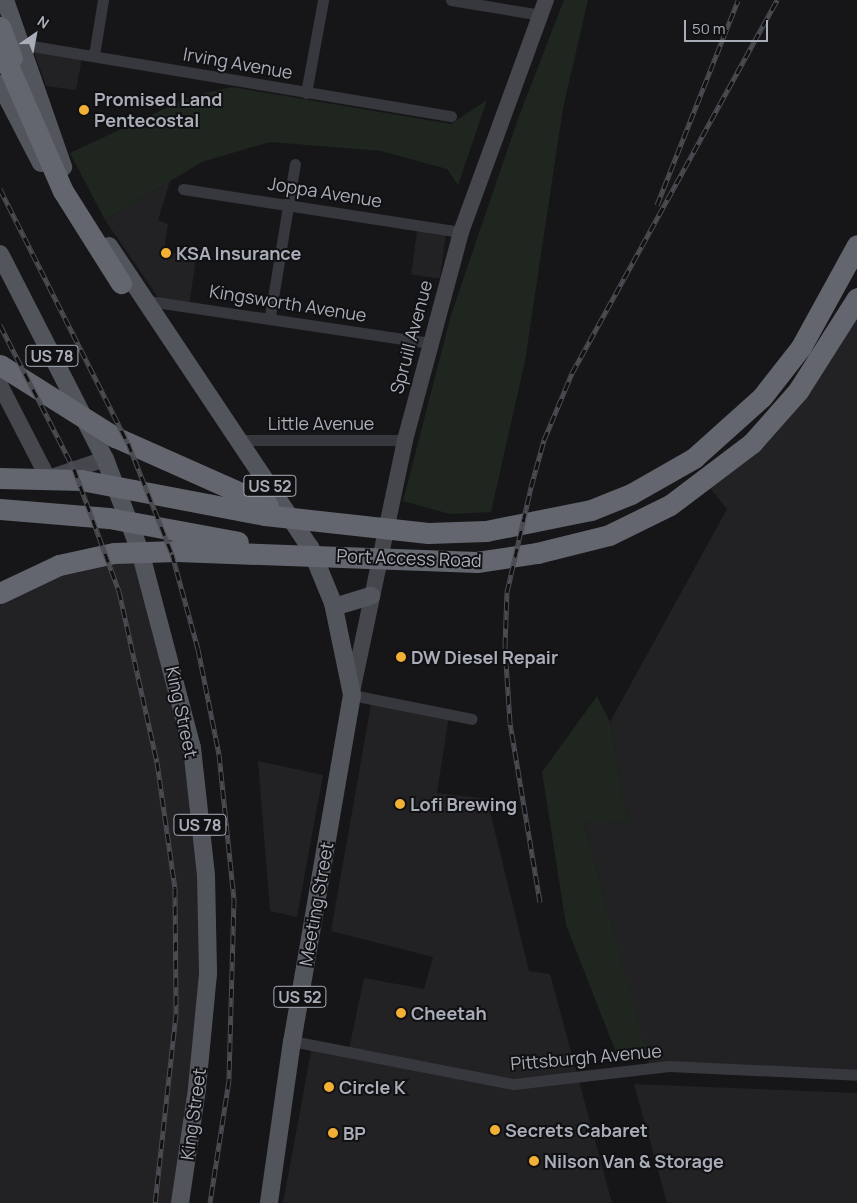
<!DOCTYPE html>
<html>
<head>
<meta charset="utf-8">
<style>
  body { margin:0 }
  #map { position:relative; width:857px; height:1203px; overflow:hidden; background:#161618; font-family:Manrope,sans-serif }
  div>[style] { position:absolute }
  .built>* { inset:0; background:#222225; transform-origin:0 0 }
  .green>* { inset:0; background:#1e261f }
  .street>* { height:11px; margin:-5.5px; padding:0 5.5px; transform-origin:5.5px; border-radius:5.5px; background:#37383d }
  .secondary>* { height:16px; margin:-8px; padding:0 8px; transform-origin:8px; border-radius:8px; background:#45474d }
  .primary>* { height:18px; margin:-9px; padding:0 9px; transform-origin:9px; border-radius:9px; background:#53555c }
  .highway>* { height:21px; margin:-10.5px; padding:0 10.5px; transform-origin:10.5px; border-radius:10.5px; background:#63666e }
  .rail>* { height:5px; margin-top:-2.5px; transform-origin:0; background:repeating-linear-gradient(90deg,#111113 0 9px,#4a4c52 0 18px); box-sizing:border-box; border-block:1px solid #4a4c52 }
  .dots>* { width:14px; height:14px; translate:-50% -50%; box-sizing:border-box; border:2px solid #111113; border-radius:50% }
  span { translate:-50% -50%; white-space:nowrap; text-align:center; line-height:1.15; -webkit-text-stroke:4px #111113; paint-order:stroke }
  .shield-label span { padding:1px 4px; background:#111113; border:1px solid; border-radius:4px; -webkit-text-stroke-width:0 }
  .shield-label { font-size:16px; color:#a8adb8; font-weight:700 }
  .street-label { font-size:18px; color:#a8adb8 }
  .poi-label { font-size:18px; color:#a8adb8; font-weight:700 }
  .left { translate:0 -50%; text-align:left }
  .north { position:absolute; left:10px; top:10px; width:50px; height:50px; -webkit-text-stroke:4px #111113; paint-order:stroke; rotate:33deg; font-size:14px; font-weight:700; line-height:20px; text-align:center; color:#a8adb8 }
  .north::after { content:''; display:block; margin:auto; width:18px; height:22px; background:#a8adb8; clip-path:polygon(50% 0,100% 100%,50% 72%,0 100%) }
  .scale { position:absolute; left:684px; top:20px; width:84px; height:22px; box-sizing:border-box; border:2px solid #a8adb8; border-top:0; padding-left:6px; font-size:15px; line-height:18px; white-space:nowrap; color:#a8adb8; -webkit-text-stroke:4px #111113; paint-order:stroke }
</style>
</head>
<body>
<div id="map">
  <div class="built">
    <div style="clip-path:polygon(32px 46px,83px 53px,76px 90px,46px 86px)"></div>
    <div style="clip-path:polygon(170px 181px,158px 220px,168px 224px,164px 251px,196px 258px,189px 306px,162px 303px,105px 220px)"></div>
    <div style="left:418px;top:225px;width:29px;height:50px;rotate:8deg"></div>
    <div style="clip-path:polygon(857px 298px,857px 1075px,650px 1068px,584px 821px,629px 823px,610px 722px,727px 509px,705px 482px,736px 457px)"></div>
    <div style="clip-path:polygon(140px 551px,192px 748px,208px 974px,180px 1203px,0 1203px,0 593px)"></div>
    <div style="clip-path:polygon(372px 699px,449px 715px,437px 793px,487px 799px,529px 971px,550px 974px,612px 1203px,283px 1203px,312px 1046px,348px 1054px,364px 978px,424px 989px,433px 957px,331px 931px)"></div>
    <div style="clip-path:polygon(258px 761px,323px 775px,297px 917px,270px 911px)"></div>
    <div style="clip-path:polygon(634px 1084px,857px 1093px,857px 1203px,667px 1203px)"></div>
  </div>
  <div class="green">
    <div style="clip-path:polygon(564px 0,588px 0,563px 108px,525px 361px,491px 512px,450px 514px,403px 501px,451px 315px,519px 116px)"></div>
    <div style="clip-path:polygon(232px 87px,451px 124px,487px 100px,458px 185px,447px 169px,381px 151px,270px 142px,202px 162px,105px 220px,70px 153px,192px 96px)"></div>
    <div style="clip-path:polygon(597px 696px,610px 722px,629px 823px,584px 822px,647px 1054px,617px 1055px,566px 925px,542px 772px)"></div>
  </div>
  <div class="street">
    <div style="left:451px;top:0;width:91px;rotate:9.5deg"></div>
    <div style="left:20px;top:44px;width:437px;rotate:9.5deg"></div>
    <div style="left:94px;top:55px;width:56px;rotate:-80.7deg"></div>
    <div style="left:306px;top:93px;width:95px;rotate:-79.6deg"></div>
    <div style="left:183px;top:189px;width:281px;rotate:8.8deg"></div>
    <div style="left:142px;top:300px;width:291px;rotate:8.5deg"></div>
    <div style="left:270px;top:316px;width:154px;rotate:-80.7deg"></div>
    <div style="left:238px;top:440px;width:167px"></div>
    <div style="left:352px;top:695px;width:122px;rotate:11.3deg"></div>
    <div style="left:292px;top:1041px;width:226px;rotate:11deg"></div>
    <div style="left:514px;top:1084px;width:156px;rotate:-6.6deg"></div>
    <div style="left:669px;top:1066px;width:188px;rotate:2.7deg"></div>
  </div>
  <div class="secondary">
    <div style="left:0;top:385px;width:105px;rotate:62.7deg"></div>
    <div style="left:48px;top:478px;width:60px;rotate:-18.4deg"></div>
    <div style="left:352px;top:692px;width:258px;rotate:-78.1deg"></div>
    <div style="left:405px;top:440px;width:215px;rotate:-74.9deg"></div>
    <div style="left:461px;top:232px;width:247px;rotate:-69.9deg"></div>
  </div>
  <div class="primary">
    <div style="left:5px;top:0;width:177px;rotate:70.8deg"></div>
    <div style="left:0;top:84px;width:89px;rotate:62.6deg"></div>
    <div style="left:109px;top:246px;width:362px;rotate:56.3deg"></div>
    <div style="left:310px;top:547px;width:61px;rotate:67.7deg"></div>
    <div style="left:333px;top:603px;width:94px;rotate:78.3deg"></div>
    <div style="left:352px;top:695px;width:351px;rotate:99.8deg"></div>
    <div style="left:292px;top:1041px;width:164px;rotate:98.1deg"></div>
    <div style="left:0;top:254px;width:230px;rotate:62.9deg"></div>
    <div style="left:105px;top:459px;width:98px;rotate:69.2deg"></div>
    <div style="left:140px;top:551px;width:204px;rotate:75.2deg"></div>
    <div style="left:192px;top:748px;width:128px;rotate:83.7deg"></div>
    <div style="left:206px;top:875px;width:99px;rotate:88.8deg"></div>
    <div style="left:208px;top:974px;width:116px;rotate:95.5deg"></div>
    <div style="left:197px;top:1089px;width:115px;rotate:98.5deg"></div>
    <div style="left:334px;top:607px;width:39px;rotate:-17deg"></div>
  </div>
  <div class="highway">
    <div style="left:0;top:27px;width:33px;rotate:69deg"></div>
    <div style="left:0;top:47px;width:157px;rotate:66.4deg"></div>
    <div style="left:63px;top:191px;width:109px;rotate:57.8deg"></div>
    <div style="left:0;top:365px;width:136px;rotate:32.1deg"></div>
    <div style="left:115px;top:437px;width:167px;rotate:24deg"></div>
    <div style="left:0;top:478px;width:81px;rotate:1.4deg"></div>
    <div style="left:81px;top:480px;width:187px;rotate:10.8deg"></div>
    <div style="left:265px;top:515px;width:164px;rotate:6.3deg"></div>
    <div style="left:428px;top:533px;width:58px;rotate:-2deg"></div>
    <div style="left:486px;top:531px;width:107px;rotate:-11.3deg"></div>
    <div style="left:591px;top:510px;width:43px;rotate:-21.8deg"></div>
    <div style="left:631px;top:494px;width:73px;rotate:-29.7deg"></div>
    <div style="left:694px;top:458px;width:91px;rotate:-41.9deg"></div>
    <div style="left:762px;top:397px;width:63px;rotate:-52deg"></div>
    <div style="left:801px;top:347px;width:116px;rotate:-61.2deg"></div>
    <div style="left:0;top:509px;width:109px;rotate:4.7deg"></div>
    <div style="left:109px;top:518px;width:131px;rotate:10.5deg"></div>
    <div style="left:0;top:593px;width:65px;rotate:-25.4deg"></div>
    <div style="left:59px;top:565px;width:56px;rotate:-12.3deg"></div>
    <div style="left:114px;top:553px;width:63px;rotate:-1.8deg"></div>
    <div style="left:177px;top:551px;width:300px;rotate:2.1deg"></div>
    <div style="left:477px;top:562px;width:61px;rotate:-8.5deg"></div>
    <div style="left:537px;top:553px;width:74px;rotate:-14deg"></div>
    <div style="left:609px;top:535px;width:68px;rotate:-26.2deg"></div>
    <div style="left:670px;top:505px;width:103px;rotate:-37.1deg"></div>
    <div style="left:752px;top:443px;width:69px;rotate:-48.5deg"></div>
    <div style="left:798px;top:391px;width:110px;rotate:-57.6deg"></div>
  </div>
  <div class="rail">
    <div style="left:0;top:189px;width:284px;rotate:63.3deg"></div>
    <div style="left:128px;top:443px;width:119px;rotate:68.4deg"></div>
    <div style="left:172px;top:554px;width:98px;rotate:74.7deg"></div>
    <div style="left:198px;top:649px;width:107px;rotate:78.7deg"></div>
    <div style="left:219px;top:754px;width:146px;rotate:84.1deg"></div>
    <div style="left:234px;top:899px;width:181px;rotate:91.6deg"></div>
    <div style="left:229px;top:1080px;width:124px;rotate:98.8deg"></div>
    <div style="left:657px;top:205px;width:220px;rotate:-68.4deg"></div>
    <div style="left:0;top:325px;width:162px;rotate:62.8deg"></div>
    <div style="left:74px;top:469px;width:130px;rotate:69.8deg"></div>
    <div style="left:119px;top:591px;width:175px;rotate:77.5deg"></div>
    <div style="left:157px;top:762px;width:127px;rotate:81.9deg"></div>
    <div style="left:175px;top:888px;width:126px;rotate:89.5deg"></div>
    <div style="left:176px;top:1014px;width:190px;rotate:96.3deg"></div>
    <div style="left:540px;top:902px;width:182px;rotate:-99.5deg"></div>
    <div style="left:510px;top:722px;width:76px;rotate:-93.8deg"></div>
    <div style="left:505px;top:646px;width:54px;rotate:-87.9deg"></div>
    <div style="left:507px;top:592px;width:108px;rotate:-77.1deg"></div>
    <div style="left:531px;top:487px;width:49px;rotate:-74.5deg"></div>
    <div style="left:544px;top:440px;width:73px;rotate:-67.3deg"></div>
    <div style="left:572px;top:373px;width:426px;rotate:-61.2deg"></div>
  </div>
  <div class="dots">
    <div style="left:84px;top:110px;background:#f2b134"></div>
    <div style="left:166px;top:253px;background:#f2b134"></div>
    <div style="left:401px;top:657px;background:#f2b134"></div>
    <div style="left:400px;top:804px;background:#f2b134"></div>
    <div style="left:401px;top:1013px;background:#f2b134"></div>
    <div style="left:329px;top:1087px;background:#f2b134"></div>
    <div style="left:495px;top:1130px;background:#f2b134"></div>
    <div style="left:333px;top:1133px;background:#f2b134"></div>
    <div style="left:534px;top:1161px;background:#f2b134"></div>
  </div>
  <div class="shield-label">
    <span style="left:52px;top:356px">US 78</span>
    <span style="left:270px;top:486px">US 52</span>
    <span style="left:200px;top:825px">US 78</span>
    <span style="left:300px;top:997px">US 52</span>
  </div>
  <div class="street-label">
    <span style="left:238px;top:63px;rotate:10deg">Irving Avenue</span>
    <span style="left:325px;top:192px;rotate:9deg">Joppa Avenue</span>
    <span style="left:288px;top:303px;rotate:9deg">Kingsworth Avenue</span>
    <span style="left:411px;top:337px;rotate:-75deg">Spruill Avenue</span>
    <span style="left:321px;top:423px">Little Avenue</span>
    <span style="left:409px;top:558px;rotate:2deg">Port Access Road</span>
    <span style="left:182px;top:712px;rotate:78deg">King Street</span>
    <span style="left:316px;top:904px;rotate:-80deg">Meeting Street</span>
    <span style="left:586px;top:1057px;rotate:-5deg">Pittsburgh Avenue</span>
    <span style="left:193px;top:1114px;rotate:-82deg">King Street</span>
  </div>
  <div class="poi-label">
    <span class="left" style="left:94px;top:110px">Promised Land<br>Pentecostal</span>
    <span class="left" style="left:176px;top:253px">KSA Insurance</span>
    <span class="left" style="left:411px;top:657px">DW Diesel Repair</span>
    <span class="left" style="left:410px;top:804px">Lofi Brewing</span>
    <span class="left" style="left:411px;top:1013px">Cheetah</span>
    <span class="left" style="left:339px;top:1087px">Circle K</span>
    <span class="left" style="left:505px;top:1130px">Secrets Cabaret</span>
    <span class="left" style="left:343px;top:1133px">BP</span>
    <span class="left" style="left:544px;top:1161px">Nilson Van &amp; Storage</span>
  </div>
  <div class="north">N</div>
  <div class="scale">50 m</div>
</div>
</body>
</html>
